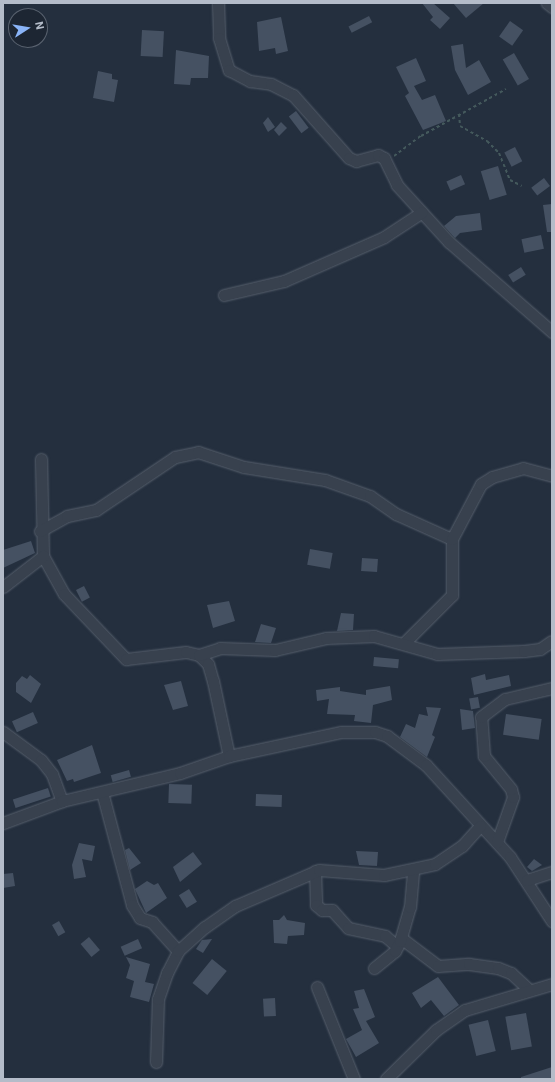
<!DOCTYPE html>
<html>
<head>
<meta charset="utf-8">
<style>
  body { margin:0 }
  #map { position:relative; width:555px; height:1082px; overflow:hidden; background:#242f3e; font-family:Roboto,sans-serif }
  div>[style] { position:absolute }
  .building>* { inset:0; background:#455162; transform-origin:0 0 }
  .path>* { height:2px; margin-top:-1px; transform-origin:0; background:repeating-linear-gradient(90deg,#44595c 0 3px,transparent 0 6px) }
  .roads { filter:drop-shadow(0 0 1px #565f6c) drop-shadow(0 0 1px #565f6c) }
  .minor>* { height:11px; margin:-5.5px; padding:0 5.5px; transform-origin:5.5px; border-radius:5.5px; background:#38414e }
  span { translate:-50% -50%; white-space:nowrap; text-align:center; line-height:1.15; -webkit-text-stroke:4px #1d2633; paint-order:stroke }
  .frame { position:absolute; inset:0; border:4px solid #b4bcc9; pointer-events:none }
  .north { position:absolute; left:8px; top:8px; width:40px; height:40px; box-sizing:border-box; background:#1d2633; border:1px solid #59626f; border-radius:50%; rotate:78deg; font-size:11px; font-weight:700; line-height:16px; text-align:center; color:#b4bcc9 }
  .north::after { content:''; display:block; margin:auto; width:14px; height:18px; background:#8ab4f8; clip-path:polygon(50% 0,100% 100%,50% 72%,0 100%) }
</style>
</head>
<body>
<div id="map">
  <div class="building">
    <div style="clip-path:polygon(422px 3px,433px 3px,450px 18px,440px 29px,430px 20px,433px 17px)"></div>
    <div style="clip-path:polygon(453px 3px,484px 3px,466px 18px)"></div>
    <div style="left:369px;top:16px;width:7px;height:23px;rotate:63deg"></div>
    <div style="clip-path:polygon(281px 17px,288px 51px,276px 54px,275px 48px,259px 51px,257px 22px)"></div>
    <div style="left:510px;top:21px;width:16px;height:19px;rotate:35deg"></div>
    <div style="left:142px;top:30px;width:22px;height:26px;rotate:3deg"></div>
    <div style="clip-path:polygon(463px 44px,466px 68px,479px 60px,491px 82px,468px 95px,455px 70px,451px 46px)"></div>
    <div style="clip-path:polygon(176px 50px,209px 56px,208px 78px,191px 78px,190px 85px,174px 84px)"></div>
    <div style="left:514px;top:53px;width:30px;height:13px;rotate:60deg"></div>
    <div style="clip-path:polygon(416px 58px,426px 81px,414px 86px,422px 100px,435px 95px,446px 121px,423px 130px,405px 96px,409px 93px,396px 67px)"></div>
    <div style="clip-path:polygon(98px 71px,112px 74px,112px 79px,118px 80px,114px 102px,93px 98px)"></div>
    <div style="left:296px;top:111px;width:21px;height:9px;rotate:53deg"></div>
    <div style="clip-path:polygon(268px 117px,275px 127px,268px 132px,263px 123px)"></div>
    <div style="clip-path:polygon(281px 122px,287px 128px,279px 136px,274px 130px)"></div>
    <div style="left:515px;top:147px;width:16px;height:12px;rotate:63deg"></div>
    <div style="left:498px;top:166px;width:30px;height:18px;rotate:73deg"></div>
    <div style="left:461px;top:175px;width:10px;height:16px;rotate:66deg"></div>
    <div style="left:544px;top:178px;width:10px;height:16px;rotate:53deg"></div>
    <div style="clip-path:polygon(552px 204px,552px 232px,547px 232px,543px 205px)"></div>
    <div style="clip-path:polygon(480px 213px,482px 230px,460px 233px,455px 238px,444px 226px,456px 216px)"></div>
    <div style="left:541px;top:235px;width:14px;height:20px;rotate:78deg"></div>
    <div style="left:521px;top:267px;width:9px;height:15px;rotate:58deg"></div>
    <div style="clip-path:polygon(31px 541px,35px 553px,3px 568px,3px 550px)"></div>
    <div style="left:310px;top:549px;width:23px;height:16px;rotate:10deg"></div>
    <div style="left:362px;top:558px;width:16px;height:13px;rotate:4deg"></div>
    <div style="left:84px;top:586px;width:13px;height:9px;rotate:63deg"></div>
    <div style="clip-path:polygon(229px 601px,235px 621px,213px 628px,207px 605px)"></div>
    <div style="clip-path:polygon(341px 613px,354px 614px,353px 630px,337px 631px)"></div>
    <div style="clip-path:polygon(261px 624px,276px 628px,271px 643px,255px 642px)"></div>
    <div style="left:374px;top:657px;width:25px;height:9px;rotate:5deg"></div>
    <div style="clip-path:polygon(485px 674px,486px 680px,509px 675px,511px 686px,474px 695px,471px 678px)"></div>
    <div style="clip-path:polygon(30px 675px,41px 684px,31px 703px,16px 692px,16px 683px,22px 676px,27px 679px)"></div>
    <div style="clip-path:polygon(181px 681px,188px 706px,173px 710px,164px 685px)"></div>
    <div style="clip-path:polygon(390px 686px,392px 700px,373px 705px,371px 723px,354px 721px,355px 715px,327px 714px,329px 699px,317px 701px,316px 690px,340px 687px,340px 691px,366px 695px,366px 690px)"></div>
    <div style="left:478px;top:697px;width:11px;height:9px;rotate:80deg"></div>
    <div style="clip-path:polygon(426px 707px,441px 708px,432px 735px,435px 737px,427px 757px,400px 737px,406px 724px,415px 728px,419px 714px,428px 716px)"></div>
    <div style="clip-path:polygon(460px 709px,473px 711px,475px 728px,462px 730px)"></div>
    <div style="left:33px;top:712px;width:12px;height:23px;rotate:66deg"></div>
    <div style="left:506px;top:714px;width:36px;height:21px;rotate:8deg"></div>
    <div style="clip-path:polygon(92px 745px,101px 773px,74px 782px,73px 779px,67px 781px,57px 760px)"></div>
    <div style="left:129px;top:770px;width:7px;height:19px;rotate:74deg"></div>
    <div style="left:169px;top:784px;width:23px;height:19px;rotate:2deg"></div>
    <div style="left:48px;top:788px;width:9px;height:37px;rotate:72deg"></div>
    <div style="left:256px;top:794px;width:26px;height:12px;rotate:2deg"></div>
    <div style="clip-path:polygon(79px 843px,95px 846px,92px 861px,82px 859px,86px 877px,74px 879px,72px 865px)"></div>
    <div style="clip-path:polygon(129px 848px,141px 863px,130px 870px,125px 850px)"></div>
    <div style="clip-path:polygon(356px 851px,378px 852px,377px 866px,359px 865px)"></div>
    <div style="clip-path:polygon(193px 852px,202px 864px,180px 882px,173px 867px)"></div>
    <div style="clip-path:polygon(534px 859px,542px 865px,532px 871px,527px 867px)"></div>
    <div style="clip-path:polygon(13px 873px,15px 886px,3px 888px,3px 874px)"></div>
    <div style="clip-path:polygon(147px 881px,154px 885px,158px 883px,167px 898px,146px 913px,135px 889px)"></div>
    <div style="left:189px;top:889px;width:15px;height:12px;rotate:58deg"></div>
    <div style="clip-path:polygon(284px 915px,287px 920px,305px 923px,304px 935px,288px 936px,287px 944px,274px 943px,273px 920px,279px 920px)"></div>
    <div style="left:59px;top:921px;width:13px;height:8px;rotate:61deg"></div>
    <div style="left:89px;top:937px;width:17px;height:11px;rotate:50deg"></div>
    <div style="left:138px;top:939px;width:10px;height:19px;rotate:66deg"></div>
    <div style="clip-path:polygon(212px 939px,203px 953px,196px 949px,202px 940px)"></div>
    <div style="clip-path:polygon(126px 957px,150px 964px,145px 982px,154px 984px,149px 1002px,130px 997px,134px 981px,126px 978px,130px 965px)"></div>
    <div style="left:212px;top:959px;width:19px;height:31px;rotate:39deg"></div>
    <div style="clip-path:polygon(438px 977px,459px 1005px,444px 1016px,431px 1000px,421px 1008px,412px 993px)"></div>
    <div style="clip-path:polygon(364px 989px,375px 1017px,366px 1021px,379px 1043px,356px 1057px,346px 1039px,362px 1030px,353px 1009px,359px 1008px,354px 991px)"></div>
    <div style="left:275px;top:998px;width:18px;height:12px;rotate:87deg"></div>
    <div style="left:526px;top:1013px;width:34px;height:21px;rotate:80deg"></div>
    <div style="left:488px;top:1020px;width:32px;height:20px;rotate:76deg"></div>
    <div style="clip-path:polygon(552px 1067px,552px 1079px,521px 1079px,521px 1077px)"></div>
  </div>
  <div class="path">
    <div style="left:459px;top:114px;width:12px;rotate:85deg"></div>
    <div style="left:460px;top:126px;width:31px;rotate:29deg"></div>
    <div style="left:487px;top:141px;width:17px;rotate:45deg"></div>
    <div style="left:499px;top:153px;width:29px;rotate:68deg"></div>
    <div style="left:510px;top:180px;width:13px;rotate:27deg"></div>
    <div style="left:394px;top:156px;width:34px;rotate:-37deg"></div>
    <div style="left:421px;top:136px;width:97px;rotate:-28.9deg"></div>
  </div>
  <div class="roads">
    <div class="minor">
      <div style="left:218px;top:3px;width:35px;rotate:88deg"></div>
      <div style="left:219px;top:38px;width:34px;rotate:73deg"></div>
      <div style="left:229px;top:70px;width:24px;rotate:28deg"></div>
      <div style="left:250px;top:81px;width:21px;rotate:8deg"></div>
      <div style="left:271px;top:84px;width:25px;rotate:27deg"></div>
      <div style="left:293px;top:95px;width:84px;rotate:48.4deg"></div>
      <div style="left:349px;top:158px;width:8px;rotate:23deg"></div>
      <div style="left:356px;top:161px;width:23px;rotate:-15deg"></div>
      <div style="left:378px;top:155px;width:7px;rotate:27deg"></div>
      <div style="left:384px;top:158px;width:30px;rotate:64deg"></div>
      <div style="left:397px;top:185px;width:77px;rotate:47.6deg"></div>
      <div style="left:449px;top:242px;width:137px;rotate:41.1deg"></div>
      <div style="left:547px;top:3px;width:6px;rotate:39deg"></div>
      <div style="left:224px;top:295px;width:62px;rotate:-13.1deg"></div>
      <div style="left:284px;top:281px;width:109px;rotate:-23.7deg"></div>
      <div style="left:384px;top:237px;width:45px;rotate:-33.3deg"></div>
      <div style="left:41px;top:459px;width:97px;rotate:88.8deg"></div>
      <div style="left:43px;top:556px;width:43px;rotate:61.1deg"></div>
      <div style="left:64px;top:594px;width:90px;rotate:46.4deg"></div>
      <div style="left:126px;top:659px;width:60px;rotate:-6.7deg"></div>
      <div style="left:186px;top:652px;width:13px;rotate:13deg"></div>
      <div style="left:199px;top:655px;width:13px;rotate:45deg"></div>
      <div style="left:208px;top:664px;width:18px;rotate:74deg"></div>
      <div style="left:213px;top:681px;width:77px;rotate:78deg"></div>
      <div style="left:40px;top:531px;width:31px;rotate:-29deg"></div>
      <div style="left:67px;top:516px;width:30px;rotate:-12deg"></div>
      <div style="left:96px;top:510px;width:95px;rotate:-33.9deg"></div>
      <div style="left:175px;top:457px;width:24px;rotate:-12deg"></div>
      <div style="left:198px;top:452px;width:48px;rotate:18.1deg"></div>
      <div style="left:244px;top:467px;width:82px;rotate:9.1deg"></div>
      <div style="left:325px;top:480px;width:48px;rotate:19.6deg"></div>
      <div style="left:370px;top:496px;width:32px;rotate:35deg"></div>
      <div style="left:396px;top:514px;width:61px;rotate:24.1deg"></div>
      <div style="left:3px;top:587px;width:51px;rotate:-37.8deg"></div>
      <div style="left:404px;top:643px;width:68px;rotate:-45deg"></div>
      <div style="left:452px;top:595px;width:56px;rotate:-90deg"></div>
      <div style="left:452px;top:539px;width:62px;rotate:-62.2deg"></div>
      <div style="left:481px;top:484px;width:13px;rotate:-32deg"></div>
      <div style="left:492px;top:477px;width:32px;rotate:-16deg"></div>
      <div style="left:523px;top:468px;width:30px;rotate:15deg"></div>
      <div style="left:199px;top:655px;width:22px;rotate:-18deg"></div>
      <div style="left:220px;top:648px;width:55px;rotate:2.1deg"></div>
      <div style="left:275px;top:650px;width:52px;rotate:-13.2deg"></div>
      <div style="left:326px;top:638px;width:48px;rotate:-2.4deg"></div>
      <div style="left:374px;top:636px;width:66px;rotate:15.9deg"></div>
      <div style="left:437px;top:654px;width:87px;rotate:-2deg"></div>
      <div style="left:524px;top:651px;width:16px;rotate:-7deg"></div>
      <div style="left:540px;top:649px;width:14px;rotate:-34deg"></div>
      <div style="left:3px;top:732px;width:47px;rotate:36.4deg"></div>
      <div style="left:41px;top:760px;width:18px;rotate:52deg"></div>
      <div style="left:52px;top:774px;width:29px;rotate:70deg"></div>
      <div style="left:102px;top:792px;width:117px;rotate:75.1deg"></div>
      <div style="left:132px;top:905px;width:15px;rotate:58deg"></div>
      <div style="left:140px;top:918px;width:13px;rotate:18deg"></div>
      <div style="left:152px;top:922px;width:39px;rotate:48deg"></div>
      <div style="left:3px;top:823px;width:63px;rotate:-20.4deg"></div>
      <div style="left:62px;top:801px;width:121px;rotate:-13.3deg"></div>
      <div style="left:180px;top:773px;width:52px;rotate:-19.1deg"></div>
      <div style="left:229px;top:756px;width:115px;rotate:-12.1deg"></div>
      <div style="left:341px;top:732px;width:34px"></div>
      <div style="left:375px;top:732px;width:13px;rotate:18deg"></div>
      <div style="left:387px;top:736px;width:49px;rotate:36.6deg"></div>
      <div style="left:426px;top:765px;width:125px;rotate:47.6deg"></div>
      <div style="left:510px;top:857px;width:77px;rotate:56.7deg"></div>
      <div style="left:497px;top:842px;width:48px;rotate:-70.4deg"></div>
      <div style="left:513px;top:797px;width:8px;rotate:-104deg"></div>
      <div style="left:511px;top:789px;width:43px;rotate:-129.3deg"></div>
      <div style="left:484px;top:756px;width:39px;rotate:-94deg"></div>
      <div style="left:481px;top:717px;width:30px;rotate:-37deg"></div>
      <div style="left:505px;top:699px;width:48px;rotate:-13.2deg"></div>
      <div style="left:315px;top:871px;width:34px;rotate:88deg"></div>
      <div style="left:316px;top:905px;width:8px;rotate:40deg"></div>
      <div style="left:322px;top:910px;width:10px"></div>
      <div style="left:332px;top:910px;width:24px;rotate:48deg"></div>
      <div style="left:348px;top:928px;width:38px;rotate:12deg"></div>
      <div style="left:385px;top:936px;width:16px;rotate:40deg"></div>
      <div style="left:527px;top:880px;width:26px;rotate:-18deg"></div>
      <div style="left:401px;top:938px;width:46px;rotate:37.1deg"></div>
      <div style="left:438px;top:966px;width:31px;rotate:-4deg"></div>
      <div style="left:469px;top:964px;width:29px;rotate:8deg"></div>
      <div style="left:498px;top:968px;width:14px;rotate:21deg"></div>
      <div style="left:511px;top:973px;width:25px;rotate:43deg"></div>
      <div style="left:374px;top:968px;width:27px;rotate:-39deg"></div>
      <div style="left:395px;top:951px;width:11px;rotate:-63deg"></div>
      <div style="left:400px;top:941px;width:35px;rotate:-74deg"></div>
      <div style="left:410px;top:907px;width:37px;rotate:-85deg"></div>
      <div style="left:317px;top:987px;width:99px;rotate:68.1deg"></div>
      <div style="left:156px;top:1062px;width:63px;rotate:-88.2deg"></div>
      <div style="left:158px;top:999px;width:28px;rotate:-71deg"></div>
      <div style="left:167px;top:973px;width:25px;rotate:-63deg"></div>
      <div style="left:178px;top:951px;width:36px;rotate:-42deg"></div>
      <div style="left:205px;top:927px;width:37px;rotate:-35deg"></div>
      <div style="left:235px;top:906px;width:91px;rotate:-23.2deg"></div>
      <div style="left:319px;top:870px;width:65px;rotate:4.4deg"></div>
      <div style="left:384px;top:875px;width:52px;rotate:-12.2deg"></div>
      <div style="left:435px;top:864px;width:32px;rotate:-34deg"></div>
      <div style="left:462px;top:846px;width:27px;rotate:-48deg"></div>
      <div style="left:386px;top:1079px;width:70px;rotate:-44.4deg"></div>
      <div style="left:436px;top:1030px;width:35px;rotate:-35deg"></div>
      <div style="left:465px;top:1010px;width:91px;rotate:-16.6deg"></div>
    </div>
  </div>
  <div class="frame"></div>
  <div class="north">N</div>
</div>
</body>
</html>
